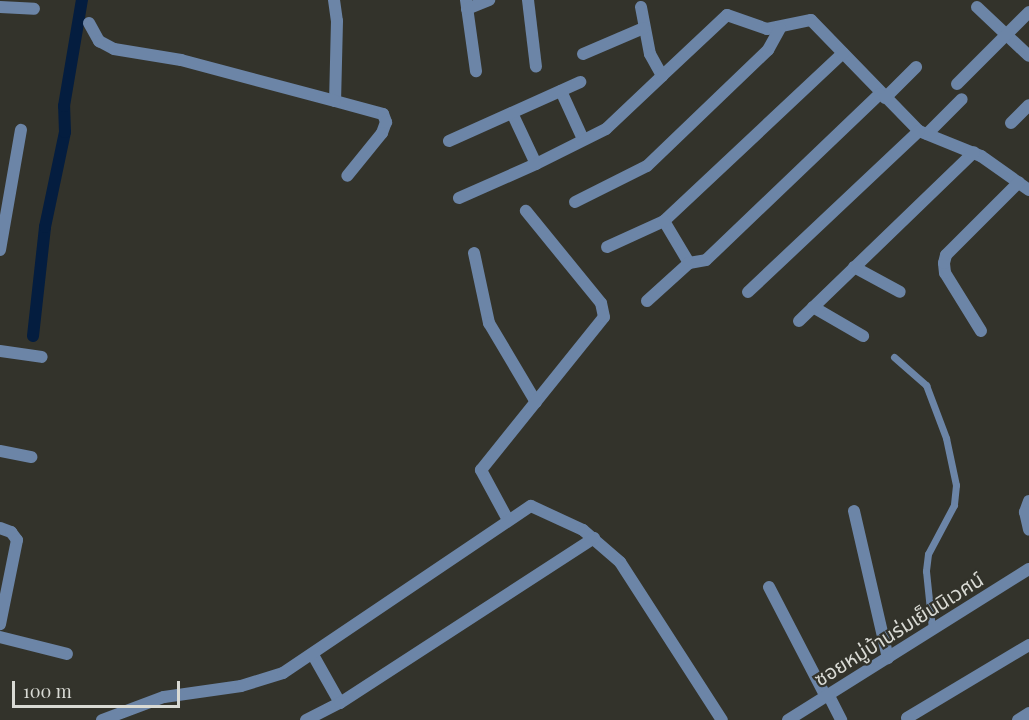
<!DOCTYPE html>
<html>
<head>
<meta charset="utf-8">
<style>
  body { margin:0 }
  #map { position:relative; width:1029px; height:720px; overflow:hidden; background:#33332b; font-family:"Playfair Display","Noto Sans Thai",serif }
  div>[style] { position:absolute }
  .canal>* { height:12px; margin:-6px; padding:0 6px; transform-origin:6px; border-radius:6px; background:#041d3f }
  .lane>* { height:7px; margin:-3.5px; padding:0 3.5px; transform-origin:3.5px; border-radius:3.5px; background:#6c85a7 }
  .street>* { height:12px; margin:-6px; padding:0 6px; transform-origin:6px; border-radius:6px; background:#6c85a7 }
  span { translate:-50% -50%; white-space:nowrap; text-align:center; line-height:1.15; -webkit-text-stroke:4.5px #33332b; paint-order:stroke }
  .street-label { font-size:20px; color:#d9dad4 }
  .scale { position:absolute; left:12px; top:681px; width:168px; height:27px; box-sizing:border-box; border:3px solid #d9dad4; border-top:0; padding-left:8px; font-size:18px; line-height:21px; white-space:nowrap; color:#d9dad4; -webkit-text-stroke:4px #33332b; paint-order:stroke }
</style>
</head>
<body>
<div id="map">
  <div class="canal">
    <div style="left:33px;top:336px;width:110px;rotate:-83.7deg"></div>
    <div style="left:45px;top:227px;width:97px;rotate:-78.1deg"></div>
    <div style="left:65px;top:132px;width:26px;rotate:-92deg"></div>
    <div style="left:64px;top:106px;width:108px;rotate:-80.4deg"></div>
  </div>
  <div class="lane">
    <div style="left:894px;top:357px;width:43px;rotate:41.2deg"></div>
    <div style="left:926px;top:385px;width:57px;rotate:69.3deg"></div>
    <div style="left:946px;top:438px;width:48px;rotate:78deg"></div>
    <div style="left:956px;top:485px;width:20px;rotate:96deg"></div>
    <div style="left:954px;top:505px;width:55px;rotate:118deg"></div>
    <div style="left:928px;top:554px;width:17px;rotate:97deg"></div>
    <div style="left:926px;top:571px;width:58px;rotate:84.1deg"></div>
  </div>
  <div class="street">
    <div style="left:334px;top:0;width:21px;rotate:82deg"></div>
    <div style="left:337px;top:21px;width:80px;rotate:91.4deg"></div>
    <div style="left:335px;top:101px;width:50px;rotate:15.2deg"></div>
    <div style="left:383px;top:114px;width:9px;rotate:69deg"></div>
    <div style="left:386px;top:122px;width:12px;rotate:110deg"></div>
    <div style="left:382px;top:133px;width:55px;rotate:129.1deg"></div>
    <div style="left:466px;top:0;width:72px;rotate:82deg"></div>
    <div style="left:528px;top:0;width:67px;rotate:83.2deg"></div>
    <div style="left:0;top:7px;width:34px;rotate:3deg"></div>
    <div style="left:641px;top:7px;width:48px;rotate:79.2deg"></div>
    <div style="left:650px;top:54px;width:25px;rotate:61deg"></div>
    <div style="left:662px;top:76px;width:89px;rotate:-43.2deg"></div>
    <div style="left:727px;top:15px;width:42px;rotate:19.3deg"></div>
    <div style="left:767px;top:29px;width:45px;rotate:-11.6deg"></div>
    <div style="left:811px;top:20px;width:155px;rotate:45.8deg"></div>
    <div style="left:919px;top:131px;width:67px;rotate:22deg"></div>
    <div style="left:981px;top:156px;width:59px;rotate:35.3deg"></div>
    <div style="left:977px;top:7px;width:71px;rotate:43.3deg"></div>
    <div style="left:467px;top:9px;width:24px;rotate:-22deg"></div>
    <div style="left:89px;top:23px;width:21px;rotate:61deg"></div>
    <div style="left:99px;top:41px;width:17px;rotate:28deg"></div>
    <div style="left:114px;top:49px;width:68px;rotate:9.3deg"></div>
    <div style="left:181px;top:60px;width:159px;rotate:14.9deg"></div>
    <div style="left:843px;top:53px;width:245px;rotate:136.8deg"></div>
    <div style="left:664px;top:221px;width:49px;rotate:59.2deg"></div>
    <div style="left:689px;top:263px;width:17px;rotate:-10deg"></div>
    <div style="left:706px;top:260px;width:240px;rotate:-43.7deg"></div>
    <div style="left:583px;top:54px;width:66px;rotate:-23.1deg"></div>
    <div style="left:957px;top:84px;width:102px;rotate:-45deg"></div>
    <div style="left:561px;top:91px;width:53px;rotate:65.4deg"></div>
    <div style="left:885px;top:98px;width:44px;rotate:-45deg"></div>
    <div style="left:512px;top:113px;width:56px;rotate:64.8deg"></div>
    <div style="left:536px;top:164px;width:78px;rotate:-26.6deg"></div>
    <div style="left:606px;top:129px;width:77px;rotate:-43.4deg"></div>
    <div style="left:1011px;top:123px;width:25px;rotate:-45deg"></div>
    <div style="left:927px;top:134px;width:49px;rotate:-45deg"></div>
    <div style="left:449px;top:141px;width:144px;rotate:-24.2deg"></div>
    <div style="left:459px;top:198px;width:84px;rotate:-23.8deg"></div>
    <div style="left:575px;top:202px;width:80px;rotate:-26.6deg"></div>
    <div style="left:647px;top:166px;width:168px;rotate:-43.8deg"></div>
    <div style="left:768px;top:50px;width:25px;rotate:-61deg"></div>
    <div style="left:607px;top:247px;width:63px;rotate:-24.5deg"></div>
    <div style="left:0;top:250px;width:122px;rotate:-80.1deg"></div>
    <div style="left:474px;top:253px;width:72px;rotate:77.9deg"></div>
    <div style="left:489px;top:323px;width:92px;rotate:59.3deg"></div>
    <div style="left:854px;top:267px;width:52px;rotate:28.5deg"></div>
    <div style="left:748px;top:292px;width:235px;rotate:-43.3deg"></div>
    <div style="left:647px;top:301px;width:57px;rotate:-42.1deg"></div>
    <div style="left:813px;top:307px;width:58px;rotate:30.1deg"></div>
    <div style="left:799px;top:321px;width:243px;rotate:-44deg"></div>
    <div style="left:981px;top:331px;width:68px;rotate:-121.8deg"></div>
    <div style="left:945px;top:273px;width:10px;rotate:-96deg"></div>
    <div style="left:944px;top:263px;width:8px;rotate:-76deg"></div>
    <div style="left:946px;top:255px;width:103px;rotate:-45deg"></div>
    <div style="left:0;top:351px;width:42px;rotate:8.1deg"></div>
    <div style="left:0;top:451px;width:32px;rotate:11deg"></div>
    <div style="left:1029px;top:501px;width:12px;rotate:110deg"></div>
    <div style="left:1025px;top:512px;width:18px;rotate:77deg"></div>
    <div style="left:854px;top:511px;width:151px;rotate:77deg"></div>
    <div style="left:508px;top:520px;width:57px;rotate:-118.4deg"></div>
    <div style="left:481px;top:470px;width:196px;rotate:-51.2deg"></div>
    <div style="left:604px;top:317px;width:14px;rotate:-102deg"></div>
    <div style="left:601px;top:303px;width:119px;rotate:-129.2deg"></div>
    <div style="left:0;top:528px;width:12px;rotate:20deg"></div>
    <div style="left:11px;top:532px;width:10px;rotate:53deg"></div>
    <div style="left:17px;top:540px;width:86px;rotate:101.4deg"></div>
    <div style="left:769px;top:587px;width:124px;rotate:62.6deg"></div>
    <div style="left:0;top:637px;width:69px;rotate:14.2deg"></div>
    <div style="left:313px;top:655px;width:55px;rotate:60.6deg"></div>
    <div style="left:829px;top:696px;width:27px;rotate:63deg"></div>
    <div style="left:907px;top:718px;width:142px;rotate:-30.9deg"></div>
    <div style="left:102px;top:720px;width:66px;rotate:-20.4deg"></div>
    <div style="left:164px;top:697px;width:78px;rotate:-8.1deg"></div>
    <div style="left:241px;top:686px;width:44px;rotate:-17.2deg"></div>
    <div style="left:283px;top:673px;width:299px;rotate:-34deg"></div>
    <div style="left:531px;top:506px;width:57px;rotate:24.8deg"></div>
    <div style="left:583px;top:530px;width:49px;rotate:40.9deg"></div>
    <div style="left:620px;top:562px;width:188px;rotate:57.2deg"></div>
    <div style="left:306px;top:720px;width:38px;rotate:-27deg"></div>
    <div style="left:340px;top:703px;width:303px;rotate:-33deg"></div>
    <div style="left:788px;top:720px;width:284px;rotate:-32.1deg"></div>
    <div style="left:1018px;top:720px;width:13px;rotate:-32deg"></div>
  </div>
  <div class="street-label">
    <span style="left:898px;top:628px;rotate:-32deg">ซอยหมู่บ้านร่มเย็นนิเวศน์</span>
  </div>
  <div class="scale">100 m</div>
</div>
</body>
</html>
